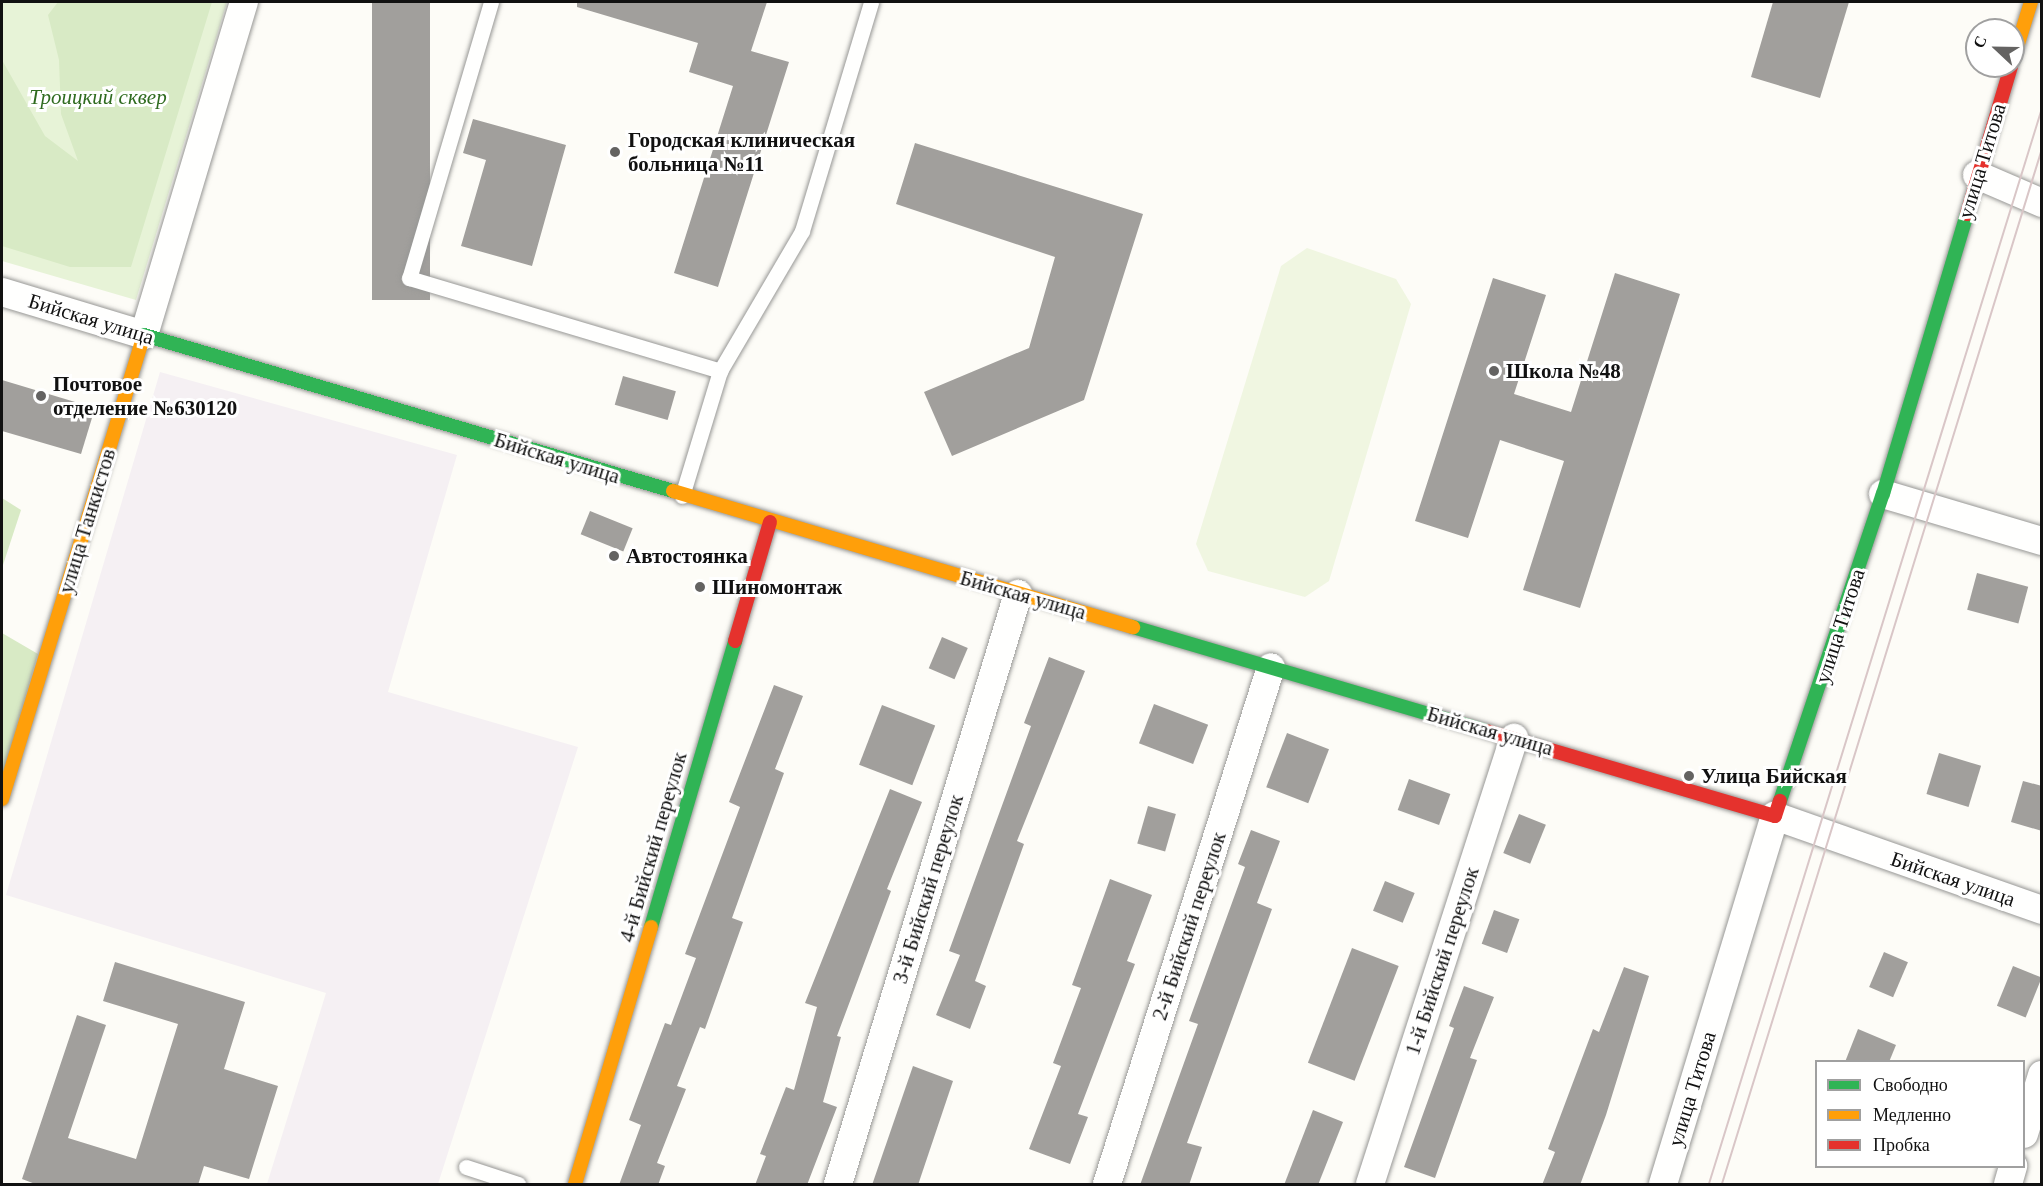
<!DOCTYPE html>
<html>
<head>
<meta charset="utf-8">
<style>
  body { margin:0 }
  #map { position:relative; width:2043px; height:1186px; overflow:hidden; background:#fdfcf7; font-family:Georgia,serif }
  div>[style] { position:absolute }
  .industrial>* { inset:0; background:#f5f0f3 }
  .green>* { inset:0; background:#e7f3d7 }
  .forest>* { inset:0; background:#d8eac5 }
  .pitch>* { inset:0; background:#f0f6e1 }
  .building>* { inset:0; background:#a19f9c; transform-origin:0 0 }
  .roads { filter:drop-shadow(0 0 2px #979795) drop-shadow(0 0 2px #979795) }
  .lane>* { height:15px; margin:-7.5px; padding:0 7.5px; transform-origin:7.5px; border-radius:7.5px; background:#fffffe }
  .street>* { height:28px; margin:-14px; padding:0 14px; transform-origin:14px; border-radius:14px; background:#fffffe }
  .fast>* { height:14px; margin:-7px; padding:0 7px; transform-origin:7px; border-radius:7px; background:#30b455 }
  .slow>* { height:14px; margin:-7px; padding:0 7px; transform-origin:7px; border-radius:7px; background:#ff9f0a }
  .jam>* { height:14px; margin:-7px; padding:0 7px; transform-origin:7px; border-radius:7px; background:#e5322d }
  .tram>* { height:1.5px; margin:-0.75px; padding:0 0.75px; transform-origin:0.75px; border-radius:0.75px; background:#d9c6c7 }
  .dots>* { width:16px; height:16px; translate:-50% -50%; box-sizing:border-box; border:3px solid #fff; border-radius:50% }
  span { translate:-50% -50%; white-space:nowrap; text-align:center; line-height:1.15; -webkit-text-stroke:6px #fff; paint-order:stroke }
  .park-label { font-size:21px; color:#2f6b1f; font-style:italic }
  .poi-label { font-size:21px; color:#111; font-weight:700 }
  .left { translate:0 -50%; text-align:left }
  .street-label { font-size:21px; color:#111 }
  .frame { position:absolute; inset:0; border:3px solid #111; pointer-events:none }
  .legend { position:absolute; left:1815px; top:1060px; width:210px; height:108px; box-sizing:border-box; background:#fff; border:2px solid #a0a0a0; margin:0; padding:8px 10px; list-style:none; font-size:18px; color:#111 }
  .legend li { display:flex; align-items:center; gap:12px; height:30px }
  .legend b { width:30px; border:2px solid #a0a0a0 }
  .north { position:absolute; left:1965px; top:18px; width:60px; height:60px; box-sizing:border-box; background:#fff; border:2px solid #a0a0a0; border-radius:50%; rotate:292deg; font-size:16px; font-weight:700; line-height:24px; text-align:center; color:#111 }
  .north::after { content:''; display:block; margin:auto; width:21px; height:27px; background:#646362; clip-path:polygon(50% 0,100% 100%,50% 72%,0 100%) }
</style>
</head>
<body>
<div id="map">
  <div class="industrial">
    <div style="clip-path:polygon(160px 372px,457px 455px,388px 692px,578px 747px,438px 1184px,267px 1184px,326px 993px,6px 895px)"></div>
  </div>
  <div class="green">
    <div style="clip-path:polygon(2px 2px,227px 2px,136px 300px,2px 261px)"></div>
  </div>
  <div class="forest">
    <div style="clip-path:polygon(58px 2px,212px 2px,131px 267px,70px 267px,2px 246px,2px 60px,45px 136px,78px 161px,61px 114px,59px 60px,48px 15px)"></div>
    <div style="clip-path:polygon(2px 498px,21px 510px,2px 568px)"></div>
    <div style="clip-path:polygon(2px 633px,38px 654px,2px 777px)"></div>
  </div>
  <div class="pitch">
    <div style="clip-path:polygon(1307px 248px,1396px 279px,1411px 304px,1329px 581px,1305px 597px,1208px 571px,1196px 544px,1281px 266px)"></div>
  </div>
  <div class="building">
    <div style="left:372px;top:2px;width:58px;height:298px"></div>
    <div style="clip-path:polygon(577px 2px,767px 2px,751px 51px,789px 62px,718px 287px,674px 273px,733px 86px,689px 72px,698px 43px,577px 7px)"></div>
    <div style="clip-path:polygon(1773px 2px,1849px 2px,1820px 98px,1751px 77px)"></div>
    <div style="clip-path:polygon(473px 119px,566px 145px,532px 266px,461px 246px,486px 160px,463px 153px)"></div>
    <div style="clip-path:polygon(915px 143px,1143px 214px,1084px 400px,952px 456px,924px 392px,1029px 348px,1055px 257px,896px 204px)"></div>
    <div style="clip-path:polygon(1615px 273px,1680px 294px,1580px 608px,1523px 590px,1564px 461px,1500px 440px,1468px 538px,1415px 521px,1493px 278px,1546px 295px,1514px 394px,1571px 412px)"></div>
    <div style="left:623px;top:376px;width:55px;height:30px;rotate:16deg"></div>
    <div style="clip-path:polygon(2px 380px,95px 408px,81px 454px,2px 431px)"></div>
    <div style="left:590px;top:511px;width:46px;height:25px;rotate:22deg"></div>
    <div style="left:1977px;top:573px;width:53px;height:38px;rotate:15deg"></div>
    <div style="left:942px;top:637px;width:28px;height:34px;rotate:23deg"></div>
    <div style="clip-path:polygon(1049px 657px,1085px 671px,1017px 841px,1024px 844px,975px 981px,986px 986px,970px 1029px,936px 1015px,960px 955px,949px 951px,1031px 726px,1024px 723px)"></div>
    <div style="clip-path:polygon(774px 685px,803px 696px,775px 769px,784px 773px,732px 918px,743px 922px,705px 1029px,700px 1027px,677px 1086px,686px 1089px,657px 1163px,665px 1166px,658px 1185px,619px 1185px,641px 1125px,629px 1120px,665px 1023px,671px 1025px,696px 958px,685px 954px,740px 807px,729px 802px)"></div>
    <div style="left:1154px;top:704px;width:58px;height:42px;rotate:21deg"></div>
    <div style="left:882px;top:705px;width:57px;height:64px;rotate:21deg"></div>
    <div style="left:1287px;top:733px;width:45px;height:58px;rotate:21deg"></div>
    <div style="left:1939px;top:753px;width:44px;height:43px;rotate:17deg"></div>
    <div style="left:1409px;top:779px;width:44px;height:33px;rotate:20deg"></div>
    <div style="clip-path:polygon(2023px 781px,2042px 786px,2042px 831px,2011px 822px)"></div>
    <div style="clip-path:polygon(890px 789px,922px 802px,887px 889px,891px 891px,837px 1036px,841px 1037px,823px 1102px,837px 1107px,807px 1185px,755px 1185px,766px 1156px,760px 1154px,786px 1087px,794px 1090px,817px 1007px,805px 1003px)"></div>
    <div style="left:1148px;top:806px;width:29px;height:39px;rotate:16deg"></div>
    <div style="left:1519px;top:814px;width:29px;height:42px;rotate:22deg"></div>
    <div style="clip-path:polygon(1251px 830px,1280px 841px,1257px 903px,1272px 909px,1187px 1143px,1202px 1147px,1189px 1185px,1140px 1185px,1198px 1024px,1189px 1021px,1245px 867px,1238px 864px)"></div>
    <div style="clip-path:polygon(1110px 879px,1152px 895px,1127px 961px,1135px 964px,1078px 1114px,1088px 1117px,1070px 1164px,1029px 1149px,1061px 1066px,1053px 1063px,1081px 988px,1072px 985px)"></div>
    <div style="left:1385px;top:881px;width:32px;height:32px;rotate:22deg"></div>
    <div style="left:1494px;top:910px;width:27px;height:36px;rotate:20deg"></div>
    <div style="left:1352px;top:948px;width:50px;height:123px;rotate:21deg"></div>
    <div style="left:1884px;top:952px;width:26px;height:38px;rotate:23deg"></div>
    <div style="clip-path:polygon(115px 962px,245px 1002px,224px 1069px,278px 1086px,249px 1179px,204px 1166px,198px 1185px,38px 1185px,22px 1179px,77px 1015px,106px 1025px,68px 1138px,136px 1159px,178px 1024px,103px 1001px)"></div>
    <div style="left:2013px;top:966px;width:31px;height:43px;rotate:22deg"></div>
    <div style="clip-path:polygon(1624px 967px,1649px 976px,1606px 1115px,1580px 1185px,1542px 1185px,1555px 1152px,1548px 1149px,1593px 1029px,1599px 1032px)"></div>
    <div style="clip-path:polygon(1464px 986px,1494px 997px,1470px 1058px,1477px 1060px,1435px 1178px,1404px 1167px,1454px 1028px,1449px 1026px)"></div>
    <div style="clip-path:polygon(1858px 1029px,1896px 1045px,1889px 1062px,1845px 1062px)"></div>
    <div style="clip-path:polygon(913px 1066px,953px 1081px,918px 1185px,872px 1185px)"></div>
    <div style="clip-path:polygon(1313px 1110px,1343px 1122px,1318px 1185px,1284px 1185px)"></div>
  </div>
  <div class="roads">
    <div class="lane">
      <div style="left:491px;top:2px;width:288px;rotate:106.5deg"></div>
      <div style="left:409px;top:278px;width:325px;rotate:16.6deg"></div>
      <div style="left:682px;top:496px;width:131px;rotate:-73.1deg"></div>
      <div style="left:720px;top:371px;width:162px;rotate:-59.6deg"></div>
      <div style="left:802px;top:231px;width:239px;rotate:-73.2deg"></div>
      <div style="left:466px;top:1167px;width:55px;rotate:18.1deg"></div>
    </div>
    <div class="street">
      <div style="left:1977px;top:175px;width:71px;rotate:23.3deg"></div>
      <div style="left:2px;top:292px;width:148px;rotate:16.8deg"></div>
      <div style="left:144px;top:335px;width:348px;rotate:-73.3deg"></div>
      <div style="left:1883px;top:494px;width:166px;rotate:16.5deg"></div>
      <div style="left:2024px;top:1134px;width:62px;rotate:-73deg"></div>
      <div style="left:838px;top:1184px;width:617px;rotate:-73.03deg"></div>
      <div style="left:1107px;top:1184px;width:542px;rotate:-72.4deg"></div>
      <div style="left:1370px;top:1184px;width:469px;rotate:-72.1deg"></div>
      <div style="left:1663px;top:1184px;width:385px;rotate:-73.1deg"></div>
      <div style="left:1775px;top:816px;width:283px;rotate:19.4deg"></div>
      <div style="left:2008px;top:1184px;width:19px;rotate:-74deg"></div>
    </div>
    <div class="fast">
      <div style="left:142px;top:341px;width:6px;rotate:-72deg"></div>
      <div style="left:144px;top:335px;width:552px;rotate:16.43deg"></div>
      <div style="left:1133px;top:627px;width:368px;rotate:16.4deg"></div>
      <div style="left:1780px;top:801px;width:324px;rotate:-71.5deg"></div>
      <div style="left:1883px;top:494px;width:292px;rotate:-73.3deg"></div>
      <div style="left:651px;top:927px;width:298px;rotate:-73.6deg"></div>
    </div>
    <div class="slow">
      <div style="left:2013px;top:60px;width:61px;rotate:-72.8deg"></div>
      <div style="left:673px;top:491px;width:480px;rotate:16.5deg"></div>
      <div style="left:2px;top:799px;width:479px;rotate:-73deg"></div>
      <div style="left:575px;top:1184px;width:268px;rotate:-73.5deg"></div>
    </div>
    <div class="jam">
      <div style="left:1967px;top:214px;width:154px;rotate:-73.4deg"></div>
      <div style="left:735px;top:641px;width:124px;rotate:-73.6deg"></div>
      <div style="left:1486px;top:731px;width:301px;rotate:16.4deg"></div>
      <div style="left:1775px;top:816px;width:16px;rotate:-72deg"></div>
    </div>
  </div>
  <div class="tram">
    <div style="left:1709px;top:1184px;width:1126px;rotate:-72.8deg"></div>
    <div style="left:1722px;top:1184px;width:1083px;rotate:-72.82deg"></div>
  </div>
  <div class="dots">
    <div style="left:615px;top:152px;background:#646362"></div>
    <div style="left:1494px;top:371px;background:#646362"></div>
    <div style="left:41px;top:396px;background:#646362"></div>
    <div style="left:614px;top:556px;background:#646362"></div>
    <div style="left:700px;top:587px;background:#646362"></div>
    <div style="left:1689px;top:776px;background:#646362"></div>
  </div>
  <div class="park-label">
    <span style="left:98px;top:97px">Троицкий сквер</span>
  </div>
  <div class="poi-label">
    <span class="left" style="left:628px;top:152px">Городская клиническая<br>больница №11</span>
    <span class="left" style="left:1506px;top:371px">Школа №48</span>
    <span class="left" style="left:53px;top:396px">Почтовое<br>отделение №630120</span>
    <span class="left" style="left:626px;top:556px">Автостоянка</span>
    <span class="left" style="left:712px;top:587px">Шиномонтаж</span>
    <span class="left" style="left:1701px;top:776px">Улица Бийская</span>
  </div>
  <div class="street-label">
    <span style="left:1982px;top:161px;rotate:-73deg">улица Титова</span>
    <span style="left:91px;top:319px;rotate:17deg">Бийская улица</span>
    <span style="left:557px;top:458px;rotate:17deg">Бийская улица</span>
    <span style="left:87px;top:521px;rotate:-73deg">улица Танкистов</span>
    <span style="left:1023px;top:595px;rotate:16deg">Бийская улица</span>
    <span style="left:1840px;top:626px;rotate:-72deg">улица Титова</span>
    <span style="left:1490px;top:731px;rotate:16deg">Бийская улица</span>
    <span style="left:653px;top:847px;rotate:-74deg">4-й Бийский переулок</span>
    <span style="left:1953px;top:879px;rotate:19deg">Бийская улица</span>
    <span style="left:928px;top:889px;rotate:-73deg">3-й Бийский переулок</span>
    <span style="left:1189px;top:926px;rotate:-72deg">2-й Бийский переулок</span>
    <span style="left:1442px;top:961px;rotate:-72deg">1-й Бийский переулок</span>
    <span style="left:1692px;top:1089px;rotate:-73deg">улица Титова</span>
  </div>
  <div class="frame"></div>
  <ul class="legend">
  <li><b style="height:8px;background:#30b455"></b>Свободно</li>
  <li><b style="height:8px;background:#ff9f0a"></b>Медленно</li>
  <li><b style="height:8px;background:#e5322d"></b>Пробка</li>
  </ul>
  <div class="north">С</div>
</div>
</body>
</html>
